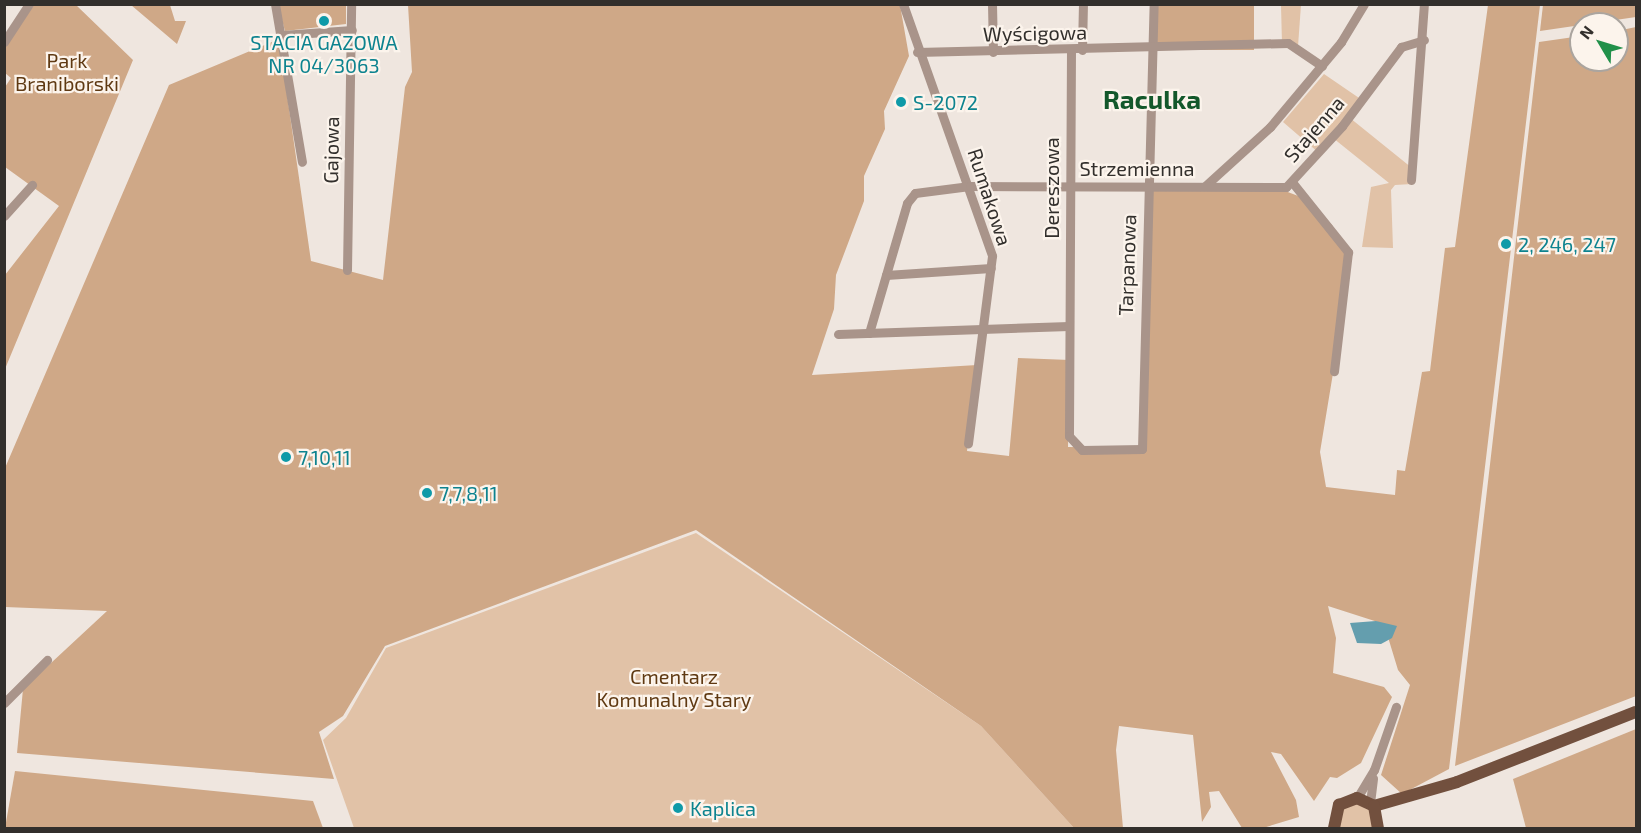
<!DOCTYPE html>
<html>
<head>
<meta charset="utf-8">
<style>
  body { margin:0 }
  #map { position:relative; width:1641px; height:833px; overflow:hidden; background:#efe6df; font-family:"Exo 2",sans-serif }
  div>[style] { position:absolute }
  .green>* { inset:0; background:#e1c2a7 }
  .forest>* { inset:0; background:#cfa887; transform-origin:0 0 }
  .water>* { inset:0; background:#649eae }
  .minor>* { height:9px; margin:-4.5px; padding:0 4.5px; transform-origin:4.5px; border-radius:4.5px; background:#a9948a }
  .major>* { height:12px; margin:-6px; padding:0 6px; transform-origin:6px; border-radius:6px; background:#72503e }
  .dots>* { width:16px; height:16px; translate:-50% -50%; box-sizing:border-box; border:3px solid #fcf4ec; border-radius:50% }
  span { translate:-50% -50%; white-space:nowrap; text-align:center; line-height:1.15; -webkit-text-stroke:4.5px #fcf4ec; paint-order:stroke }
  .street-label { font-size:20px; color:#322f2c }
  .culture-label { font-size:20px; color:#0d838f }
  .left { translate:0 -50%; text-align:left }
  .park-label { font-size:20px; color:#5f3912 }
  .district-label { font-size:26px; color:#13582b; font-weight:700 }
  .frame { position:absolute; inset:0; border:6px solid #322f2c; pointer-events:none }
  .north { position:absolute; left:1569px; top:12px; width:60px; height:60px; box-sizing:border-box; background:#fcf4ec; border:2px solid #aba59f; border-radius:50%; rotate:308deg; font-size:16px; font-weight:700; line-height:24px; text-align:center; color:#322f2c }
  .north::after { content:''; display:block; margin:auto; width:21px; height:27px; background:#219049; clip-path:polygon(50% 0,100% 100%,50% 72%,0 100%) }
</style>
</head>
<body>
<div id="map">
  <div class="green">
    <div style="clip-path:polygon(1281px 5px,1301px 5px,1298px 46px,1282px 44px)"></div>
    <div style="clip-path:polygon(1324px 74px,1362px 100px,1350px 118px,1412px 168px,1412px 184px,1395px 185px,1391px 190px,1393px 248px,1362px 247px,1371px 187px,1389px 183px,1333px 138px,1319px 153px,1283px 122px)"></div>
    <div style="clip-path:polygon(696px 533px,981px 726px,1074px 828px,354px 828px,323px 740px,346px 718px,386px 648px)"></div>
    <div style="clip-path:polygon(1357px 803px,1370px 809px,1373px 828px,1339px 828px,1341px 810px)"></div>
  </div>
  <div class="forest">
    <div style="clip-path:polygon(34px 5px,76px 5px,133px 60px,5px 369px,5px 275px,59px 206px,5px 167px,5px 87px,11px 78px,5px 73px,5px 46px)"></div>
    <div style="clip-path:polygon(131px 5px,170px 5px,175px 21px,186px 21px,177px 44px)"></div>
    <div style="clip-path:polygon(278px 5px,346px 5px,346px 24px,285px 31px)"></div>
    <div style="clip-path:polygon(408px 5px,900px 5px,909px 56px,884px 111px,885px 129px,864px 176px,864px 201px,836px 275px,834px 309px,812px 375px,977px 365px,967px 451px,1009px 456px,1018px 358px,1070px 360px,1068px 447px,1142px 448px,1150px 187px,1285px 191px,1309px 200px,1332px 225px,1351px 264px,1320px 452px,1326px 487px,1395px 495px,1397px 470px,1405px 471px,1422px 372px,1430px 371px,1445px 248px,1455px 247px,1488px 5px,1540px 5px,1449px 769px,1402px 794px,1381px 775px,1410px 685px,1398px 670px,1384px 624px,1328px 606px,1336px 638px,1333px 673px,1384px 687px,1392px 697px,1361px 763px,1337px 778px,1330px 777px,1314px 801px,1281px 754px,1271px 752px,1296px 800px,1299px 817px,1263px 828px,1242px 828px,1219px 791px,1209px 792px,1211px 807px,1202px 822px,1193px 735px,1119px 726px,1116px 750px,1123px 828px,1074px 828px,981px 726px,696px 530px,385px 646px,343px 716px,319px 732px,334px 779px,17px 753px,23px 689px,107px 611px,5px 607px,5px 468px,169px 85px,279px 39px,311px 261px,383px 280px,405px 87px,412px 72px)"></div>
    <div style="left:1155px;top:5px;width:99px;height:45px"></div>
    <div style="clip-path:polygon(1543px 5px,1636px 5px,1636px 17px,1540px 31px)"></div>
    <div style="clip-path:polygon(1636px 27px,1636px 696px,1455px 766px,1539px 42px,1581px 36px,1581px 60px,1617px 60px,1617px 31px)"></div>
    <div style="clip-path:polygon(1636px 729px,1636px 828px,1526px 828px,1513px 779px)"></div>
    <div style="clip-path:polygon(15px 771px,313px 801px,323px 828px,5px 828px)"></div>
  </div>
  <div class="water">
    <div style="clip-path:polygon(1376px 621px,1397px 626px,1392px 638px,1381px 644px,1357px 643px,1350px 623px)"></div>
  </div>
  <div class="minor">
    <div style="left:275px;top:4px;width:160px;rotate:80.3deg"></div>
    <div style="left:903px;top:4px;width:267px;rotate:70.5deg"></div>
    <div style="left:992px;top:256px;width:189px;rotate:97.3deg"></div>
    <div style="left:992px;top:4px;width:48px;rotate:88.8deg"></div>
    <div style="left:282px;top:35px;width:70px;rotate:-4.1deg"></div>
    <div style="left:4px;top:42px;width:45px;rotate:-56.7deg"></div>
    <div style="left:1071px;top:50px;width:386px;rotate:90.3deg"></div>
    <div style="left:1069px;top:436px;width:19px;rotate:47deg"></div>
    <div style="left:1082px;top:450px;width:60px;rotate:-1deg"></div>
    <div style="left:1142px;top:449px;width:445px;rotate:-88.5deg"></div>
    <div style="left:1082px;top:50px;width:46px;rotate:-88.8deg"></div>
    <div style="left:917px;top:52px;width:371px;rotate:-1.4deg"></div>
    <div style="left:1288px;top:43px;width:41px;rotate:34.1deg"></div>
    <div style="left:1411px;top:180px;width:176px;rotate:-85.8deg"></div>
    <div style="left:1292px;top:182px;width:90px;rotate:51.3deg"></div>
    <div style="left:1348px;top:252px;width:120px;rotate:96.7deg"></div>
    <div style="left:1205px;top:186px;width:88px;rotate:-42.2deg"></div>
    <div style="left:1270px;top:127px;width:111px;rotate:-50.1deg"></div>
    <div style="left:1341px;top:42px;width:44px;rotate:-58.8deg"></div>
    <div style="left:4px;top:216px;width:42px;rotate:-47.9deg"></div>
    <div style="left:347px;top:270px;width:266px;rotate:-89.1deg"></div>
    <div style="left:886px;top:275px;width:105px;rotate:-3.8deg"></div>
    <div style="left:869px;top:333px;width:135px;rotate:-73.7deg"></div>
    <div style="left:907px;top:203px;width:13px;rotate:-51deg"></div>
    <div style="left:915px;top:193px;width:55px;rotate:-7.3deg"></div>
    <div style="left:970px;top:186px;width:316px;rotate:0.2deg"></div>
    <div style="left:1286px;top:187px;width:83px;rotate:-47.4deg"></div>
    <div style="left:1342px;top:126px;width:99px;rotate:-53.2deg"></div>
    <div style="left:1401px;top:47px;width:24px;rotate:-17deg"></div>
    <div style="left:838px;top:334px;width:231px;rotate:-2deg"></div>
    <div style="left:4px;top:703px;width:61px;rotate:-45deg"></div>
    <div style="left:1357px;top:798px;width:33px;rotate:-59deg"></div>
    <div style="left:1374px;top:770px;width:67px;rotate:-70.8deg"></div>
    <div style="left:1370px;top:803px;width:25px;rotate:-83deg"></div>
  </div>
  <div class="major">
    <div style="left:1374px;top:806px;width:86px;rotate:-16.1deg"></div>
    <div style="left:1457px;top:782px;width:192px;rotate:-21.4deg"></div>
    <div style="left:1334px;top:828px;width:24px;rotate:-78deg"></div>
    <div style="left:1339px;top:805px;width:19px;rotate:-21deg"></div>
    <div style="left:1357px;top:798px;width:19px;rotate:25deg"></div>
    <div style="left:1374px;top:806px;width:22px;rotate:80deg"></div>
  </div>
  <div class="dots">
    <div style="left:324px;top:21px;background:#0f9aa8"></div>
    <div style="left:901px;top:102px;background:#0f9aa8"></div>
    <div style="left:1506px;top:244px;background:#0f9aa8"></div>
    <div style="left:286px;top:457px;background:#0f9aa8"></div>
    <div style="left:427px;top:493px;background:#0f9aa8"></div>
    <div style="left:678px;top:808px;background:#0f9aa8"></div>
  </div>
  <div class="street-label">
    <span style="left:1035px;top:33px;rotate:-1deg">Wyścigowa</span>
    <span style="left:1314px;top:129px;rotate:-49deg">Stajenna</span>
    <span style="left:331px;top:150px;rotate:-89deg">Gajowa</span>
    <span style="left:1137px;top:168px">Strzemienna</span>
    <span style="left:1051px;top:188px;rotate:-90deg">Dereszowa</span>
    <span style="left:990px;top:197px;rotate:72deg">Rumakowa</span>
    <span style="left:1127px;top:265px;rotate:-88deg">Tarpanowa</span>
  </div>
  <div class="culture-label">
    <span style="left:324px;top:54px">STACIA GAZOWA<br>NR 04/3063</span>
    <span class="left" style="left:913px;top:102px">S-2072</span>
    <span class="left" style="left:1518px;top:244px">2, 246, 247</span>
    <span class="left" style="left:298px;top:457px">7,10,11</span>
    <span class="left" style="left:439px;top:493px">7,7,8,11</span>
    <span class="left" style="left:690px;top:808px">Kaplica</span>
  </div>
  <div class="park-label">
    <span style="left:67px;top:72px">Park<br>Braniborski</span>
    <span style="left:674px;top:688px">Cmentarz<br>Komunalny Stary</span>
  </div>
  <div class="district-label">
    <span style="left:1152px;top:99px">Raculka</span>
  </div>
  <div class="frame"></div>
  <div class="north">N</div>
</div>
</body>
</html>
